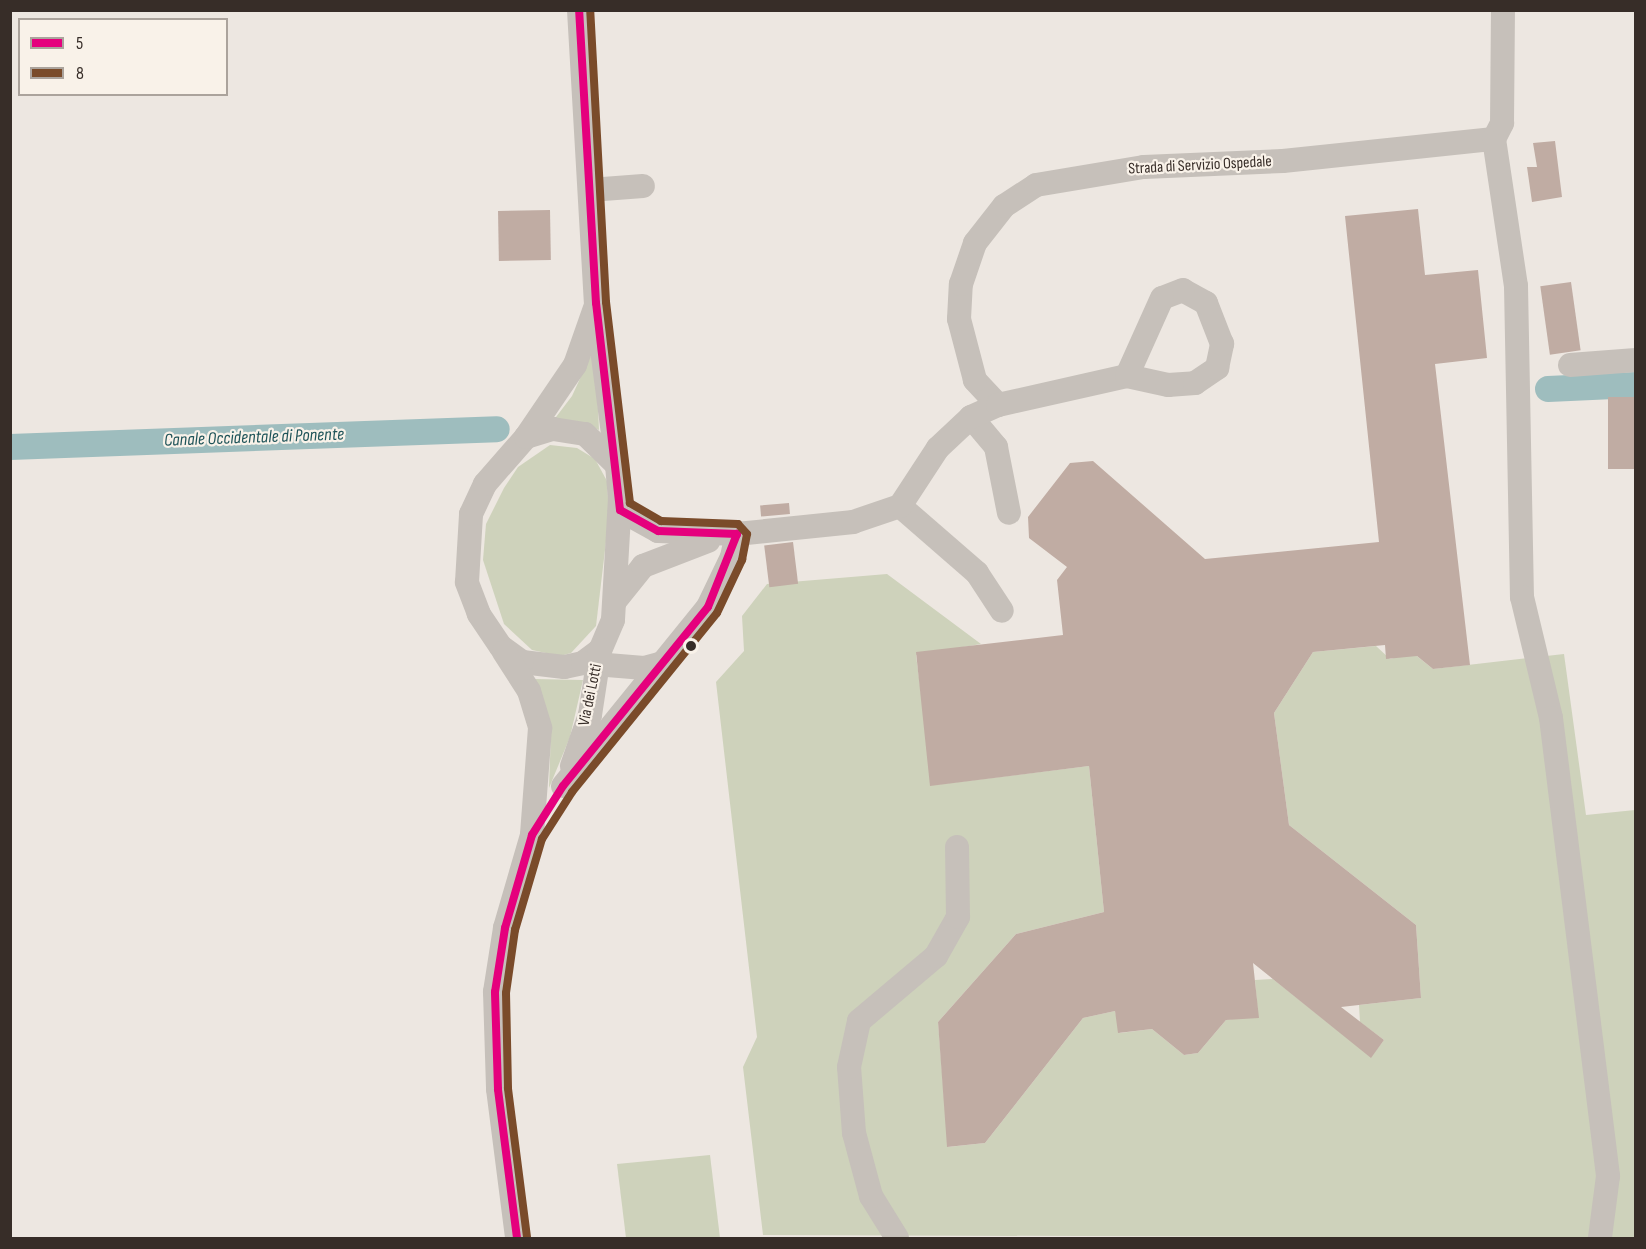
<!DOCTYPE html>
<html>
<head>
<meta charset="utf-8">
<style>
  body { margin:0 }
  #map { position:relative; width:1646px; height:1249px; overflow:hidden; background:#ede7e1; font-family:"Sofia Sans Condensed",sans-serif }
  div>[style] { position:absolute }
  .green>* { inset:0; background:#ced2bb }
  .canal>* { height:26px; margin:-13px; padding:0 13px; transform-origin:13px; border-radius:13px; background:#9ebdbe }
  .building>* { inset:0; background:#c0aca3; transform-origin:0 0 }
  .minor>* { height:24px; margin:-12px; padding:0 12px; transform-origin:12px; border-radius:12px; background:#c6c0ba }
  .bus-1>* { height:8px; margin:-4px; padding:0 4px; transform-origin:4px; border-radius:4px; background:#e5007d }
  .bus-2>* { height:8px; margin:-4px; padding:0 4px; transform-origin:4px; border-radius:4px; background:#7a4b2a }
  .dots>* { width:16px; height:16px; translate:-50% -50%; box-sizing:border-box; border:3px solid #f9f2e9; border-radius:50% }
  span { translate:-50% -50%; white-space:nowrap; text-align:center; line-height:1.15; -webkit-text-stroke:4.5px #f9f2e9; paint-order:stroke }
  .street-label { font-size:16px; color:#372d28 }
  .water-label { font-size:18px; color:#1e5358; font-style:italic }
  .frame { position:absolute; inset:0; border:12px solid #372d28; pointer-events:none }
  .legend { position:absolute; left:18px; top:18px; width:210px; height:78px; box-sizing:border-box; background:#f9f2e9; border:2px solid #aba39c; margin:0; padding:8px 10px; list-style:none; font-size:18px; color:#372d28 }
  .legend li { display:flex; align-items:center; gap:12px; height:30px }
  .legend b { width:30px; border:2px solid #aba39c }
</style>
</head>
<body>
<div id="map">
  <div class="green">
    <div style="clip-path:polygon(595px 346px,599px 430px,580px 422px,553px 421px,572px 396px)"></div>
    <div style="clip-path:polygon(550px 445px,577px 448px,595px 459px,607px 481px,609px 516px,596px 626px,571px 653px,560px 656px,532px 650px,504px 624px,483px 560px,486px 524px,504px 488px,518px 467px)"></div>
    <div style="clip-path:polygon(887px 574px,981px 644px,916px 655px,933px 785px,1089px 766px,1104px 912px,1016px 934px,938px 1022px,948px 1147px,985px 1143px,1083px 1018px,1115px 1011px,1120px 1033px,1152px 1029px,1184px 1055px,1198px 1053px,1226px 1020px,1258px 1015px,1255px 980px,1273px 979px,1371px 1057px,1384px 1040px,1360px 1022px,1359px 1005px,1421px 998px,1416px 925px,1289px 825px,1274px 713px,1313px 652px,1376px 646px,1390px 659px,1413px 653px,1433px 669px,1564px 654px,1586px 815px,1635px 810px,1635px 1238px,763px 1235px,743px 1067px,757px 1037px,716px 682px,744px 651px,742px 616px,767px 584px)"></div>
    <div style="clip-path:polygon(534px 679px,583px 680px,570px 737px,549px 788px,551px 731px)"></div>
    <div style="clip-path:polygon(710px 1155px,720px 1238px,626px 1238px,617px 1164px)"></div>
  </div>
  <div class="canal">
    <div style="left:1548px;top:389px;width:88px;rotate:-2.6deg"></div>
    <div style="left:10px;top:447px;width:487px;rotate:-2.1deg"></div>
  </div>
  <div class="building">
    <div style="clip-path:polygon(1555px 141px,1562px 197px,1532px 202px,1527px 167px,1537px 167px,1533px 143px)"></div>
    <div style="clip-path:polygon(1418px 209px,1425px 275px,1478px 270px,1487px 358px,1435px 364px,1470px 665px,1433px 669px,1417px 656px,1386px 659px,1385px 645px,1313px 652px,1274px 713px,1289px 825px,1416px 925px,1421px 998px,1341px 1007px,1384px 1040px,1371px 1058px,1253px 963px,1259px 1018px,1226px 1020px,1198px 1053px,1184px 1055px,1152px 1029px,1118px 1033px,1115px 1011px,1083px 1018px,985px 1143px,947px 1147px,938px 1022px,1016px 934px,1104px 912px,1089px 766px,930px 786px,916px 652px,1063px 635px,1057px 580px,1067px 567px,1029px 538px,1028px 517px,1070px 463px,1093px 461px,1205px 559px,1379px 542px,1345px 216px)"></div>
    <div style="left:550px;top:210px;width:50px;height:52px;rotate:89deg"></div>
    <div style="left:1571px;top:282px;width:69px;height:31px;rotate:82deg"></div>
    <div style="left:1608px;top:397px;width:27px;height:72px"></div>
    <div style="left:789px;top:503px;width:11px;height:29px;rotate:85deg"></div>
    <div style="left:793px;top:542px;width:42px;height:29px;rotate:83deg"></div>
  </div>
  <div class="minor">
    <div style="left:579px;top:10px;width:293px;rotate:86.7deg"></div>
    <div style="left:596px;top:303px;width:163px;rotate:82.6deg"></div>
    <div style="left:617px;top:465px;width:33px;rotate:85deg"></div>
    <div style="left:620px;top:498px;width:122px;rotate:93.3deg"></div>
    <div style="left:613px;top:620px;width:33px;rotate:113deg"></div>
    <div style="left:600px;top:650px;width:21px;rotate:143deg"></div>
    <div style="left:583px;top:663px;width:19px;rotate:168deg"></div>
    <div style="left:564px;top:667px;width:42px;rotate:-173.2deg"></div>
    <div style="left:522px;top:662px;width:26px;rotate:-144deg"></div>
    <div style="left:501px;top:647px;width:40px;rotate:-124deg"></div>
    <div style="left:479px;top:614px;width:34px;rotate:-111deg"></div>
    <div style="left:467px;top:582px;width:68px;rotate:-86.6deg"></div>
    <div style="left:471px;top:514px;width:33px;rotate:-65deg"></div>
    <div style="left:485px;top:484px;width:62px;rotate:-48.9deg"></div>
    <div style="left:526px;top:437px;width:28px;rotate:-17deg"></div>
    <div style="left:553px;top:429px;width:32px;rotate:9deg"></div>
    <div style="left:585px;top:434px;width:45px;rotate:44.1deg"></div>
    <div style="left:1494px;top:139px;width:149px;rotate:81.5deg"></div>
    <div style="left:1516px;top:286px;width:311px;rotate:88.9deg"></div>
    <div style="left:1522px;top:597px;width:124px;rotate:76.5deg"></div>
    <div style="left:1551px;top:718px;width:462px;rotate:82.9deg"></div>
    <div style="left:1608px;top:1176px;width:63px;rotate:97.4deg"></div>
    <div style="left:590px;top:190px;width:53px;rotate:-4.3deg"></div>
    <div style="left:1570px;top:365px;width:66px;rotate:-4.3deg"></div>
    <div style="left:998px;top:405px;width:34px;rotate:-133deg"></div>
    <div style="left:975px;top:380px;width:63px;rotate:-104.7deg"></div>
    <div style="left:959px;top:319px;width:35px;rotate:-87deg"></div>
    <div style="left:961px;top:284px;width:43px;rotate:-71.1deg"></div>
    <div style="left:975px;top:243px;width:47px;rotate:-51.9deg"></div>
    <div style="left:1004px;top:206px;width:38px;rotate:-33deg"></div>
    <div style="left:1036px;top:185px;width:109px;rotate:-9.5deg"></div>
    <div style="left:1144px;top:167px;width:139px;rotate:-2.5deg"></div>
    <div style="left:1283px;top:161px;width:212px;rotate:-6deg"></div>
    <div style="left:1494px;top:139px;width:18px;rotate:-63deg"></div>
    <div style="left:1502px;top:123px;width:113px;rotate:-89.5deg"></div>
    <div style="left:971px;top:417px;width:39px;rotate:50deg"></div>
    <div style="left:996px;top:447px;width:67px;rotate:78.9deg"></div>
    <div style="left:526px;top:437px;width:87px;rotate:-55.8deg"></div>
    <div style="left:575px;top:365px;width:60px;rotate:-70.7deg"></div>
    <div style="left:900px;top:506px;width:102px;rotate:41deg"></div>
    <div style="left:977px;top:573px;width:45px;rotate:56.7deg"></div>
    <div style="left:620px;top:510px;width:43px;rotate:28.9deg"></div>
    <div style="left:658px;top:531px;width:79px;rotate:2.2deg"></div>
    <div style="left:737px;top:534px;width:117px;rotate:-5.9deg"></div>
    <div style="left:853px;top:522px;width:50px;rotate:-18.8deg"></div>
    <div style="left:900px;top:506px;width:69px;rotate:-56.8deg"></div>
    <div style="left:938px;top:448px;width:45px;rotate:-43.2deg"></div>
    <div style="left:971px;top:417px;width:30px;rotate:-24deg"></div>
    <div style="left:998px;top:405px;width:132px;rotate:-12.7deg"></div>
    <div style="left:1127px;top:376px;width:42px;rotate:12.4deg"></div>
    <div style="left:1168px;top:385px;width:27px;rotate:-4deg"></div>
    <div style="left:1195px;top:383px;width:27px;rotate:-34deg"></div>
    <div style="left:1217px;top:368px;width:25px;rotate:-78deg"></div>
    <div style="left:1222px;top:344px;width:44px;rotate:-111.3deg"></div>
    <div style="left:1206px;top:303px;width:26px;rotate:-151deg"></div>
    <div style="left:1183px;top:290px;width:22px;rotate:159deg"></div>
    <div style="left:1162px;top:298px;width:85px;rotate:114.2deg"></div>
    <div style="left:615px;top:601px;width:45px;rotate:-51.3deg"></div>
    <div style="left:643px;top:566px;width:70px;rotate:-21deg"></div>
    <div style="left:504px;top:652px;width:46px;rotate:57.3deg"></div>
    <div style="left:529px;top:691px;width:39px;rotate:73deg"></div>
    <div style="left:540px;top:728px;width:107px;rotate:94.3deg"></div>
    <div style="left:532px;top:835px;width:97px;rotate:106.2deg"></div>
    <div style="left:505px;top:928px;width:65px;rotate:98.9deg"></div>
    <div style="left:495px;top:992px;width:97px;rotate:88.2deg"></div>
    <div style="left:498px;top:1089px;width:150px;rotate:82.7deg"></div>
    <div style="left:583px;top:663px;width:61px;rotate:4.7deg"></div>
    <div style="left:644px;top:668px;width:20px;rotate:-15deg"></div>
    <div style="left:572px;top:766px;width:54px;rotate:-70.6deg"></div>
    <div style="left:590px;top:715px;width:66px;rotate:-81.3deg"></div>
    <div style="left:563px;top:786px;width:230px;rotate:-51deg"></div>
    <div style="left:708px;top:607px;width:55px;rotate:-64.4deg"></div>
    <div style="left:732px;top:557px;width:24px;rotate:-78deg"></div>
    <div style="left:897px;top:1238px;width:49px;rotate:-121.8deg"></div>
    <div style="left:871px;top:1196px;width:65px;rotate:-105.1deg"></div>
    <div style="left:854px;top:1133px;width:66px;rotate:-94.3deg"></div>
    <div style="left:849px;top:1067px;width:47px;rotate:-77.7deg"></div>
    <div style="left:859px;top:1021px;width:101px;rotate:-40.2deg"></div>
    <div style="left:936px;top:956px;width:45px;rotate:-60.6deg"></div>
    <div style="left:958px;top:917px;width:70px;rotate:-90.8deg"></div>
  </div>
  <div class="bus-1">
    <div style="left:517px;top:1238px;width:150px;rotate:-97.3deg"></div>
    <div style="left:498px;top:1089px;width:97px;rotate:-91.8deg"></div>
    <div style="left:495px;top:992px;width:65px;rotate:-81.1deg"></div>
    <div style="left:505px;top:928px;width:97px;rotate:-73.8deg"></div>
    <div style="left:532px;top:835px;width:58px;rotate:-57.7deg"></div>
    <div style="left:563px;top:786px;width:230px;rotate:-51deg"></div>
    <div style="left:708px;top:607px;width:79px;rotate:-68.3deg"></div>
    <div style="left:737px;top:534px;width:79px;rotate:-177.8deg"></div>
    <div style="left:658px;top:531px;width:43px;rotate:-151.1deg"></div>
    <div style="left:620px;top:510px;width:208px;rotate:-96.6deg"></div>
    <div style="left:596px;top:303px;width:293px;rotate:-93.3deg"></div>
  </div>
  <div class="bus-2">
    <div style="left:527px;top:1237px;width:150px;rotate:-97.3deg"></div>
    <div style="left:508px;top:1088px;width:95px;rotate:-91.2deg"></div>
    <div style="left:506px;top:993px;width:64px;rotate:-81.9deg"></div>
    <div style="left:515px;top:930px;width:95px;rotate:-73.5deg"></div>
    <div style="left:542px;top:839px;width:56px;rotate:-57.4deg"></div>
    <div style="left:572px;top:792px;width:230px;rotate:-51deg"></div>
    <div style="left:717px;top:613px;width:59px;rotate:-64.7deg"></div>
    <div style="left:742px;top:560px;width:26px;rotate:-79deg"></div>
    <div style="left:747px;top:534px;width:13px;rotate:-132deg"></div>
    <div style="left:738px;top:524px;width:77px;rotate:-177.8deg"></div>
    <div style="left:661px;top:521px;width:36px;rotate:-150deg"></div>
    <div style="left:630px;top:503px;width:202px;rotate:-96.8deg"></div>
    <div style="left:606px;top:302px;width:292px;rotate:-93.1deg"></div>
  </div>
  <div class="dots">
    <div style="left:691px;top:646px;background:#372d28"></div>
  </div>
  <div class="street-label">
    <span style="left:1200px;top:166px;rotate:-3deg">Strada di Servizio Ospedale</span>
    <span style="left:591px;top:695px;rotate:-78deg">Via dei Lotti</span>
  </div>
  <div class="water-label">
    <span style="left:254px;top:438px;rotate:-2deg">Canale Occidentale di Ponente</span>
  </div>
  <div class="frame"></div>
  <ul class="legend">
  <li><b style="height:8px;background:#e5007d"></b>5</li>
  <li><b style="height:8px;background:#7a4b2a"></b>8</li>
  </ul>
</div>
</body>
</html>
